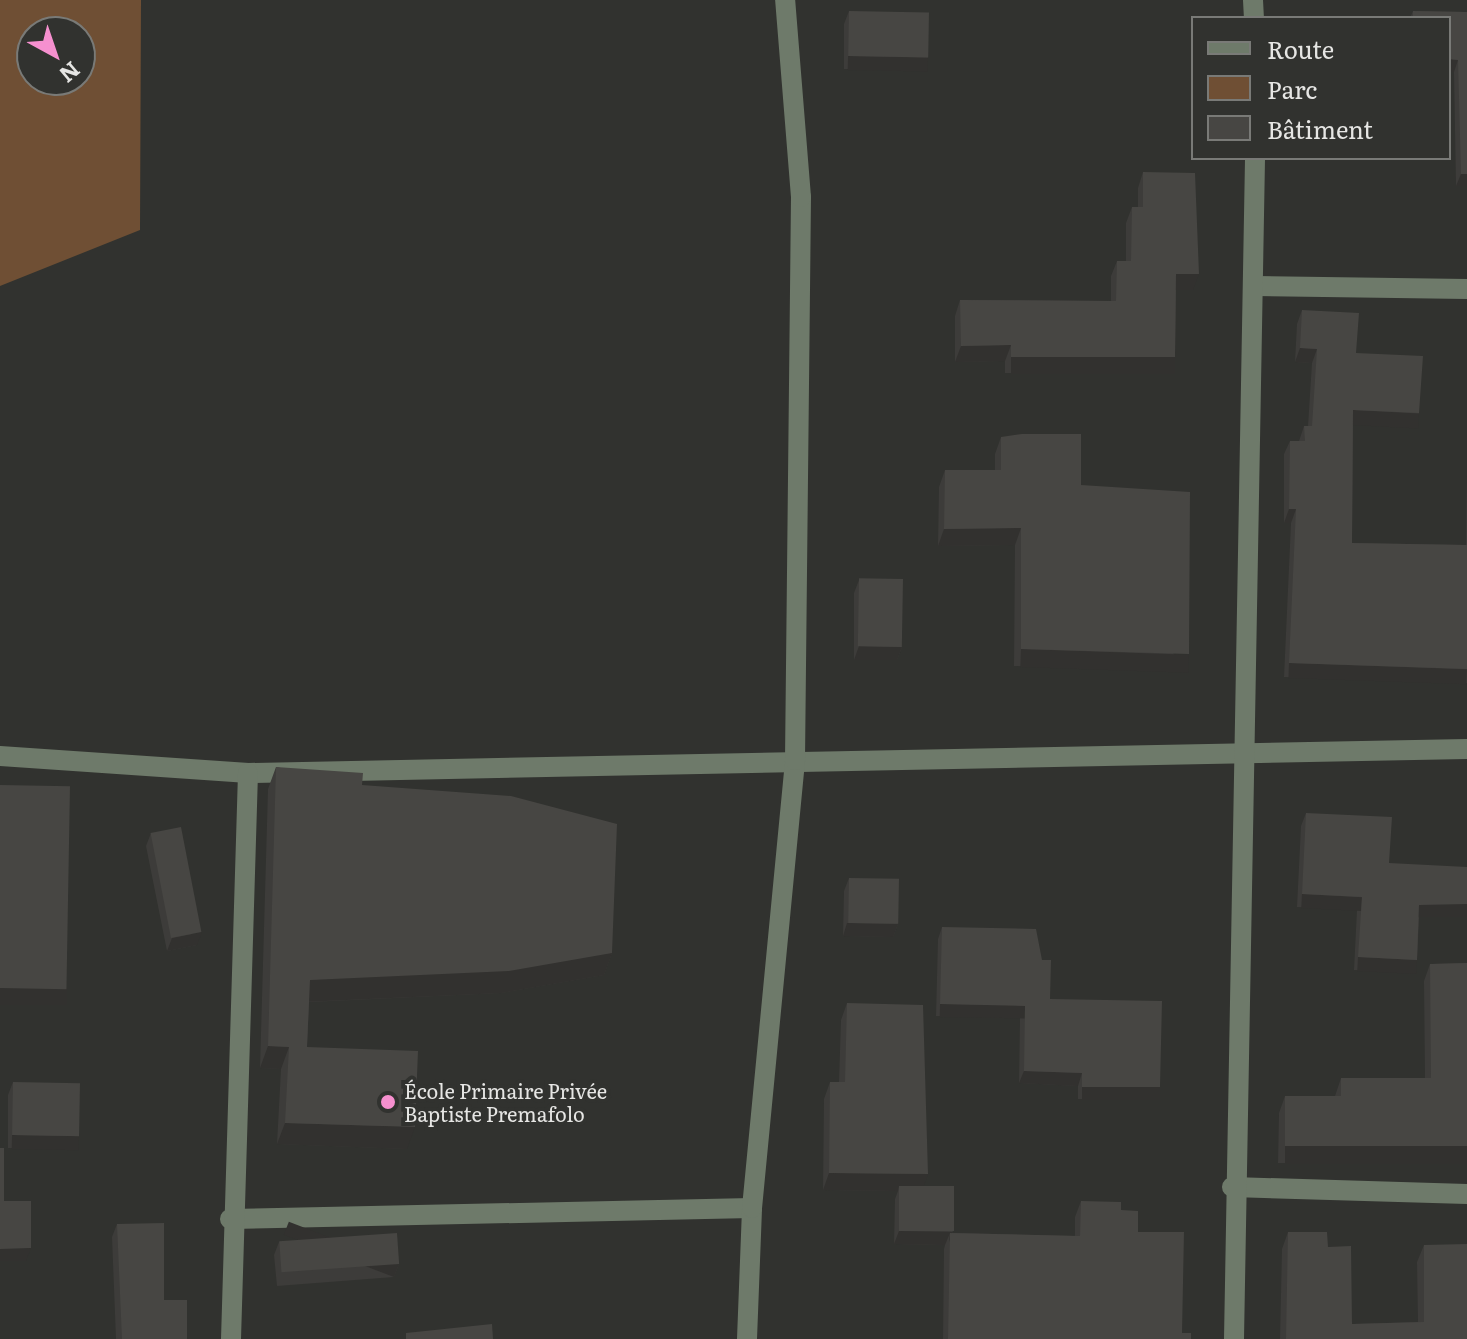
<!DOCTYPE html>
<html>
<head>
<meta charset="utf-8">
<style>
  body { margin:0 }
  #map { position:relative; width:1467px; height:1339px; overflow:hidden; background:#31322f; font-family:Literata,serif }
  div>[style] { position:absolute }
  .green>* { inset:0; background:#6f4f34 }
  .minor>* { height:20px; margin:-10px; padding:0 10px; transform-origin:10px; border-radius:10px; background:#6e7a6a }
  .wall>* { inset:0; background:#3d3c3a }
  .shaded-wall>* { inset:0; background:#32312f; transform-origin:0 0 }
  .building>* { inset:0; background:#474643; transform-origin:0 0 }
  .dots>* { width:22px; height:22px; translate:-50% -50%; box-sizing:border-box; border:4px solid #31322f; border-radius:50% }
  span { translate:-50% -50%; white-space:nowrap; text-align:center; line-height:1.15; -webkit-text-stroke:8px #31322f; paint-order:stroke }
  .poi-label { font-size:20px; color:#e6e6e4 }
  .left { translate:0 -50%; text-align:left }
  .legend { position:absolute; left:1191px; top:16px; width:260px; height:144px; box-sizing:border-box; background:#31322f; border:2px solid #797a77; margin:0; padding:10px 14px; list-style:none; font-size:24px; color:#e6e6e4 }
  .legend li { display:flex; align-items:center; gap:16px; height:40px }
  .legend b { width:40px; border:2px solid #797a77 }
  .north { position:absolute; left:16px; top:16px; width:80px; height:80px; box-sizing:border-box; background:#31322f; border:2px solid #797a77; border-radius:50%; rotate:140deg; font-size:22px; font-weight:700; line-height:32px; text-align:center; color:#e6e6e4 }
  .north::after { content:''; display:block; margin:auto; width:28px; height:36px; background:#f690cf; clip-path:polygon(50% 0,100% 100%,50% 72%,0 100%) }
</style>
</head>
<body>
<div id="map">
  <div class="green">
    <div style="clip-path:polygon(evenodd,0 0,141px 0,140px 230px,0 286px,0 0,32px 32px,80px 32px,80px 80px,32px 80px,32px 32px)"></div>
  </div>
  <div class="minor">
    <div style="left:1253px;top:0;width:18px;rotate:87deg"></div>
    <div style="left:1256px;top:286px;width:211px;rotate:0.8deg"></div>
    <div style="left:0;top:756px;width:249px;rotate:3.9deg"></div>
    <div style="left:248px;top:773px;width:1219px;rotate:-1.13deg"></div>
    <div style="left:1232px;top:1187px;width:235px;rotate:1.7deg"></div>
    <div style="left:230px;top:1219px;width:522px;rotate:-1.21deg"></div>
    <div style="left:231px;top:1339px;width:566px;rotate:-88.28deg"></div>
    <div style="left:747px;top:1339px;width:131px;rotate:-87.8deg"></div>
    <div style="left:752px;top:1208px;width:450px;rotate:-84.5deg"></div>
    <div style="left:795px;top:760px;width:563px;rotate:-89.39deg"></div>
    <div style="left:801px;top:197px;width:198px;rotate:-94.6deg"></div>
    <div style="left:1234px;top:1339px;width:1181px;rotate:-88.98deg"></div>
  </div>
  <div class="wall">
    <div style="clip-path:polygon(849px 11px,928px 57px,923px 70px,844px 69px,844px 24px)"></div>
    <div style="clip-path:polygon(1413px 11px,1467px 12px,1467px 186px,1456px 186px,1454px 72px,1449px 72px,1449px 18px,1410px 18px)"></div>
    <div style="clip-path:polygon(1143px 172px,1193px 290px,1176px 290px,1175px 357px,1169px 373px,1005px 373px,1005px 361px,955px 362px,955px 316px,960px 300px,1111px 301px,1111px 276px,1117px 261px,1126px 261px,1126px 223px,1132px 207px,1138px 207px,1138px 188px)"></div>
    <div style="clip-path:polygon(1302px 310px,1356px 353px,1419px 413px,1414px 427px,1353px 424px,1352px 543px,1466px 545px,1467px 473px,1467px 683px,1284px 677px,1291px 523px,1284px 523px,1284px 454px,1290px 441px,1299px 441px,1304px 426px,1308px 426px,1312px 363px,1295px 362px,1297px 324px)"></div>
    <div style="clip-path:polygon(1001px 437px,1081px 485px,1183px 671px,1014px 666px,1015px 545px,938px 546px,939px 487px,945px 470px,995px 470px,995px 454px)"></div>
    <div style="clip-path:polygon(859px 580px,902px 647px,897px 660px,854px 660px,854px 593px)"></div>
    <div style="clip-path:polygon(276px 767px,362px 785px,612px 953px,604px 975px,501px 993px,309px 1002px,307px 1047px,407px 1149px,277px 1144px,281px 1069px,260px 1068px,268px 789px)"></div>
    <div style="clip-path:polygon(1306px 813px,1389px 863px,1419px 918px,1417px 960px,1412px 973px,1354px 970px,1357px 910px,1297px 907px,1301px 826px)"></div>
    <div style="clip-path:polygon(151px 833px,197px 945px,167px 951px,146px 846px)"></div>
    <div style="clip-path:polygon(849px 878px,898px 924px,893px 937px,843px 936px,844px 891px)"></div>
    <div style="clip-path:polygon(942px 927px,1050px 999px,1155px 1099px,1078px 1099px,1078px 1086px,1019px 1083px,1020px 1018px,936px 1016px,938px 939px)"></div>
    <div style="clip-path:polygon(1467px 963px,1467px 1163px,1278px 1163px,1279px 1113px,1285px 1096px,1335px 1096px,1341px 1078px,1425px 1078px,1424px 981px,1430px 964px)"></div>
    <div style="clip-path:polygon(847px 1003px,924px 1186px,953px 1232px,953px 1233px,1075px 1236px,1075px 1217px,1081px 1201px,1121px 1210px,1138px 1232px,1182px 1333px,1191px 1339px,943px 1339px,944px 1249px,945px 1245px,894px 1244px,895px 1199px,898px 1191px,823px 1190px,824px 1099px,830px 1082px,839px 1082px,841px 1020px)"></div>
    <div style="clip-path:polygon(13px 1082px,74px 1149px,8px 1148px,8px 1095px)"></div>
    <div style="clip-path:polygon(117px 1224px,164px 1300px,187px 1339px,116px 1339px,112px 1237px)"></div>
    <div style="clip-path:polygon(1288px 1232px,1328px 1247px,1352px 1324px,1418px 1322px,1417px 1262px,1424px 1245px,1467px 1339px,1280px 1339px,1282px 1249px)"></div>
    <div style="clip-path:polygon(279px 1242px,399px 1264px,394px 1277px,277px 1286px,274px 1255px)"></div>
  </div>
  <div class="shaded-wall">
    <div style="left:848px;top:56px;width:80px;height:14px;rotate:1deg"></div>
    <div style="clip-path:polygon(1449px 59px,1458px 60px,1454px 72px,1449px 72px)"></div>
    <div style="clip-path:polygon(1461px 174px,1467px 174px,1467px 186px,1456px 186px)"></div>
    <div style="clip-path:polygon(1176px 274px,1199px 274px,1193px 290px,1170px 290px)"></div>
    <div style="clip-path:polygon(1011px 345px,1005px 361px,955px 362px,961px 346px)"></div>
    <div style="clip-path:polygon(1300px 348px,1317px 349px,1312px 363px,1295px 362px)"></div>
    <div style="left:1011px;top:357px;width:164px;height:17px"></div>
    <div style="left:1353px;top:410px;width:66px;height:15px;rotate:3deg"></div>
    <div style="clip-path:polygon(1289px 509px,1296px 509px,1291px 523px,1284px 523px)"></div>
    <div style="clip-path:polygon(1021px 528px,1015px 545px,938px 546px,944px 529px)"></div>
    <div style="clip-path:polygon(859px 646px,902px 647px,897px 660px,854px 660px)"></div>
    <div style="left:1021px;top:649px;width:168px;height:18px;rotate:2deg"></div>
    <div style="left:1289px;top:663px;width:178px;height:15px;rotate:2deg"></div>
    <div style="left:1302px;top:894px;width:60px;height:14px;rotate:3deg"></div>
    <div style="left:1467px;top:904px;width:13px;height:48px;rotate:90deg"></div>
    <div style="clip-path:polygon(847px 923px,898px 924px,893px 937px,843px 936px)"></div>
    <div style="clip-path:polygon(202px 932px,197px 945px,167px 951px,172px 938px)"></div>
    <div style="clip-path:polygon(612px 953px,604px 975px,501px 993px,302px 1002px,310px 980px)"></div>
    <div style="left:1358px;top:957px;width:59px;height:14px;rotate:3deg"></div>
    <div style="left:0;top:988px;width:67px;height:17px"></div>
    <div style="left:940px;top:1004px;width:85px;height:13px;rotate:1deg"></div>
    <div style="clip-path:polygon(268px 1046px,289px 1047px,281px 1069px,260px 1068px)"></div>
    <div style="clip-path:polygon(1024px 1071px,1082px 1073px,1078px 1086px,1019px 1083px)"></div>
    <div style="left:1082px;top:1087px;width:78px;height:13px"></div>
    <div style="clip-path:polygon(285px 1123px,415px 1127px,407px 1149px,277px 1144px)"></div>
    <div style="left:12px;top:1135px;width:67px;height:14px;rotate:1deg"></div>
    <div style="left:1285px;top:1146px;width:182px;height:18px"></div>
    <div style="clip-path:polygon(829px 1173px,928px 1174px,922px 1191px,899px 1186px,898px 1191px,823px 1190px)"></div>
    <div style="clip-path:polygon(899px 1231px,953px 1232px,949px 1242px,950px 1233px,945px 1245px,894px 1244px)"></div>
    <div style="clip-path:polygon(31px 1248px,26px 1261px,0 1261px,0 1249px)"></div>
    <div style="left:399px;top:1264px;width:14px;height:118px;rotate:111deg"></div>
  </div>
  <div class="building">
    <div style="left:849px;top:11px;width:80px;height:45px;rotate:1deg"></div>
    <div style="clip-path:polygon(1413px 11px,1467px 12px,1467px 174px,1461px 174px,1458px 60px,1449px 59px,1449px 18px,1413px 18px)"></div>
    <div style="clip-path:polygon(1143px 172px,1195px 173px,1199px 274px,1176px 274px,1175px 357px,1011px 357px,1011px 345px,961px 346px,960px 300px,1116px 301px,1117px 261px,1131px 261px,1132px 207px,1143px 207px)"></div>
    <div style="clip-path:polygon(1302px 310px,1359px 313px,1356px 353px,1423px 356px,1419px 413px,1353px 410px,1352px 543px,1467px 545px,1467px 669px,1289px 663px,1296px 509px,1289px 509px,1290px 441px,1305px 441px,1304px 426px,1312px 426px,1317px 349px,1300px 348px)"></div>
    <div style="clip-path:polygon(1022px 434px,1081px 434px,1081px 485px,1190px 492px,1189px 654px,1021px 649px,1021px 528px,944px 529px,945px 470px,1001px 470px,1001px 437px)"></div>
    <div style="left:903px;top:579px;width:68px;height:44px;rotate:91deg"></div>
    <div style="clip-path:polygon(276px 767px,363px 773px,362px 785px,511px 796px,617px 824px,612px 953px,509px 971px,310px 980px,307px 1047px,418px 1051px,415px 1127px,285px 1123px,289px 1047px,268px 1046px)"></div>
    <div style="left:0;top:785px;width:70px;height:203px;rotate:1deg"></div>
    <div style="clip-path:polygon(1306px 813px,1392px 817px,1389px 863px,1467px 867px,1467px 904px,1419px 905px,1417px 960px,1358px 957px,1362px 897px,1302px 894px)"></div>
    <div style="left:181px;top:827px;width:107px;height:31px;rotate:79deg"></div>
    <div style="left:849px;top:878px;width:50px;height:45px;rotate:1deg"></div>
    <div style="clip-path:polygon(942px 927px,1036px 929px,1042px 960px,1051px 960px,1050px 999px,1162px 1001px,1160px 1087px,1082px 1087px,1082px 1073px,1024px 1071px,1025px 1006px,940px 1004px)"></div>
    <div style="clip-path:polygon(1467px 963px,1467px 1146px,1285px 1146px,1285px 1096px,1341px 1096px,1341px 1078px,1431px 1078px,1430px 964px)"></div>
    <div style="clip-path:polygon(847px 1003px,923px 1005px,928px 1174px,829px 1173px,830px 1082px,845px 1082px)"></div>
    <div style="left:13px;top:1082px;width:67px;height:53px;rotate:1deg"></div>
    <div style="clip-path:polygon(0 1148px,4px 1148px,4px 1201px,31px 1201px,31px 1248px,0 1249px)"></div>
    <div style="left:899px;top:1186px;width:55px;height:45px"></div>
    <div style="clip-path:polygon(1081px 1201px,1121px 1202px,1121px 1210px,1138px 1211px,1138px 1232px,1184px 1232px,1182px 1333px,1191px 1333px,1191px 1339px,948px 1339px,950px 1233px,1080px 1236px)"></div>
    <div style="clip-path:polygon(164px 1223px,164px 1300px,187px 1300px,187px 1339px,122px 1339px,117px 1224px)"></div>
    <div style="clip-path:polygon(1288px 1232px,1327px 1232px,1328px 1247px,1351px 1246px,1352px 1324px,1424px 1322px,1424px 1245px,1467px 1244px,1467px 1339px,1286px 1339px)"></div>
    <div style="left:397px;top:1233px;width:31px;height:118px;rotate:86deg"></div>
    <div style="clip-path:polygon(492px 1324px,493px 1339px,406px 1339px,406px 1333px)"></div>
  </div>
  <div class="dots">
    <div style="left:388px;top:1102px;background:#f690cf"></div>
  </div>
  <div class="poi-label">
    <span class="left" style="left:404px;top:1102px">École Primaire Privée<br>Baptiste Premafolo</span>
  </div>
  <ul class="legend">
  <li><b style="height:10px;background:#6e7a6a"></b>Route</li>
  <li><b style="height:22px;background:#6f4f34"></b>Parc</li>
  <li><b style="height:22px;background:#474643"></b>Bâtiment</li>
  </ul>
  <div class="north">N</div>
</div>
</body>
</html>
